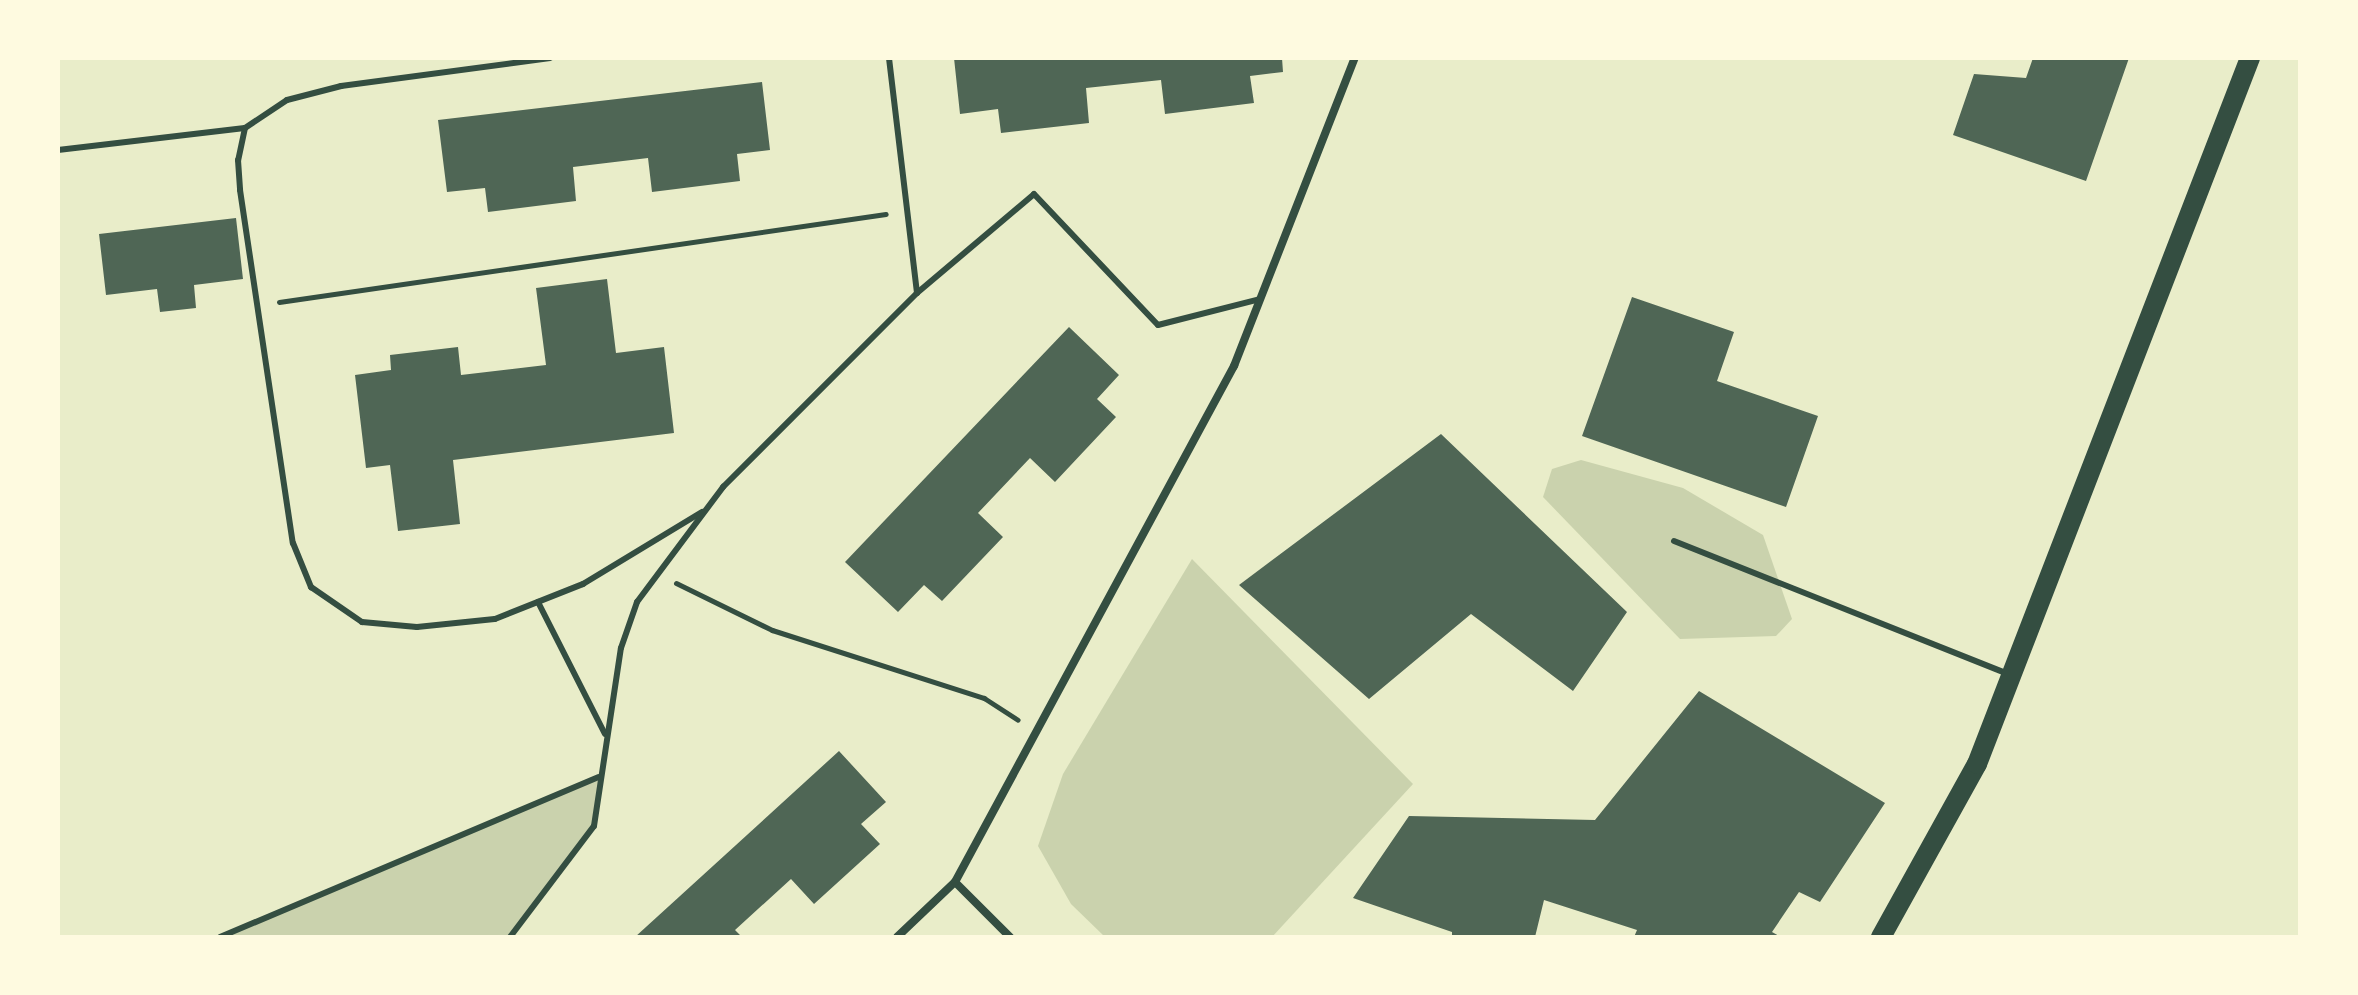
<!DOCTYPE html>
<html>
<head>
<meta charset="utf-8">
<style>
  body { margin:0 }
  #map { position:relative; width:2358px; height:995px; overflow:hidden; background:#e9edc9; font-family:"Sofia Sans Condensed",sans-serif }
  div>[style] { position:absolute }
  .green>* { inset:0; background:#cad2ad }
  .building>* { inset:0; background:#4f6655 }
  .path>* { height:5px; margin:-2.5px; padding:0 2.5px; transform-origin:2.5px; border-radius:2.5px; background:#344e41 }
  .service>* { height:6px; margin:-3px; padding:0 3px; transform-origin:3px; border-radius:3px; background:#344e41 }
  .minor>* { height:8px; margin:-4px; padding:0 4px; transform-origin:4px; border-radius:4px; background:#344e41 }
  .primary>* { height:20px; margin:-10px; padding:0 10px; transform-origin:10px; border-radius:10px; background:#344e41 }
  span { translate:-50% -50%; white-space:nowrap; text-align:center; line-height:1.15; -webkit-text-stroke:6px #fefae0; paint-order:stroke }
  .frame { position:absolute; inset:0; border:60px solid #fefae0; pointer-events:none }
</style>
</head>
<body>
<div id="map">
  <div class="green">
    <div style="clip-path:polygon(1581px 460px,1683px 488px,1763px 535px,1792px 619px,1776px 636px,1680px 639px,1543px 497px,1552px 469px)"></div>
    <div style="clip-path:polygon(1192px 559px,1413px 784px,1272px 937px,1105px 937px,1071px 904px,1038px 846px,1063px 774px)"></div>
    <div style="clip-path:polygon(599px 777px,594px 826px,510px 937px,220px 937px)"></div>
  </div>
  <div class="building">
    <div style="clip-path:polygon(954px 58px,1282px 58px,1283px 72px,1250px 76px,1254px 103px,1165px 114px,1161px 80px,1086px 88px,1089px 123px,1001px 133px,998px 109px,960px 114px)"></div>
    <div style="clip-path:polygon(2033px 58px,2129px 58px,2086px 181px,1953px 135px,1974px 74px,2026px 78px)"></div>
    <div style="clip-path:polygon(762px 82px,770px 150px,737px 154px,740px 181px,652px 192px,648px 158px,573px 167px,576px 201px,488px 212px,485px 188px,447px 192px,438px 120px)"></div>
    <div style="clip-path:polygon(236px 218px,243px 279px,194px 285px,196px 308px,160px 312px,157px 289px,106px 295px,99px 234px)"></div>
    <div style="clip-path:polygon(607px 279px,616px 353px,664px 347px,674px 433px,453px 460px,460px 524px,398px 531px,390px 465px,366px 468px,355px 375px,391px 370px,390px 355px,458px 347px,461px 375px,546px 365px,536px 288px)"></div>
    <div style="clip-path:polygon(1632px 297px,1734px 332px,1717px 381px,1818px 416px,1786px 507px,1582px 436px)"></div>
    <div style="clip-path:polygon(1069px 327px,1119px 375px,1097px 399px,1116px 417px,1055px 482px,1030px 458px,978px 513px,1003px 537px,942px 601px,924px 585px,898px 612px,845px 562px)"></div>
    <div style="clip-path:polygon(1441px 434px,1627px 612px,1573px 691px,1471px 614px,1369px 699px,1239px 585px)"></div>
    <div style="clip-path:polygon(1699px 691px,1885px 803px,1820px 902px,1799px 892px,1772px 932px,1781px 937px,1634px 937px,1637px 930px,1544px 900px,1535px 937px,1452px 937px,1452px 932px,1353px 898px,1409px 816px,1595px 820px)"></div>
    <div style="clip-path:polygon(839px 751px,886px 802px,861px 824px,880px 844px,814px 904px,791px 879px,735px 930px,742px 937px,635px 937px)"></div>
  </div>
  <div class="path">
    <div style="left:279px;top:302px;width:613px;rotate:-8.25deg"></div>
    <div style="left:676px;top:583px;width:107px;rotate:26.1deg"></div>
    <div style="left:772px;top:630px;width:223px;rotate:17.8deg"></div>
    <div style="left:984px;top:698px;width:40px;rotate:32.9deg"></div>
  </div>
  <div class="service">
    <div style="left:245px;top:128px;width:33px;rotate:102deg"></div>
    <div style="left:238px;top:160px;width:30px;rotate:86deg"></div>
    <div style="left:240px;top:190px;width:357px;rotate:81.5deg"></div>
    <div style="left:293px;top:543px;width:48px;rotate:67.8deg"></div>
    <div style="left:311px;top:587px;width:62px;rotate:34.5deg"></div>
    <div style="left:362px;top:622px;width:55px;rotate:5.2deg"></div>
    <div style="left:417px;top:627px;width:78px;rotate:-5.9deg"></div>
    <div style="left:495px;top:619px;width:95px;rotate:-21.7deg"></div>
    <div style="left:583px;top:584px;width:139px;rotate:-31.2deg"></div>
    <div style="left:58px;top:150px;width:188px;rotate:-6.7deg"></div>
    <div style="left:245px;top:128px;width:50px;rotate:-33.7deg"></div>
    <div style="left:287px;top:100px;width:56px;rotate:-14.5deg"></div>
    <div style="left:341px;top:86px;width:211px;rotate:-7.6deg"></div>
    <div style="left:917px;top:293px;width:153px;rotate:-40.2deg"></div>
    <div style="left:1034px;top:194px;width:180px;rotate:46.6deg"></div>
    <div style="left:1158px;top:325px;width:105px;rotate:-14.3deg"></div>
    <div style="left:1674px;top:541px;width:360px;rotate:21.7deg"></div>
    <div style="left:538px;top:602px;width:148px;rotate:63.1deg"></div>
    <div style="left:220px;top:937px;width:411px;rotate:-22.9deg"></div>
    <div style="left:510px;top:937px;width:139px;rotate:-52.9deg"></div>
    <div style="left:594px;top:826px;width:180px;rotate:-81.4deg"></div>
    <div style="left:621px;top:648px;width:49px;rotate:-70.8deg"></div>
    <div style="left:637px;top:602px;width:144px;rotate:-53.2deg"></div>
    <div style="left:723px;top:487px;width:274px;rotate:-45deg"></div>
    <div style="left:917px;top:293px;width:237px;rotate:-96.8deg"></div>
  </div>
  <div class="minor">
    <div style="left:955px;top:882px;width:78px;rotate:45deg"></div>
    <div style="left:897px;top:937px;width:80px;rotate:-43.5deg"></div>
    <div style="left:955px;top:882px;width:587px;rotate:-61.6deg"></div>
    <div style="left:1234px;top:366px;width:331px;rotate:-68.6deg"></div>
  </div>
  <div class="primary">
    <div style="left:1881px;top:937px;width:198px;rotate:-61deg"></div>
    <div style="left:1977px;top:764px;width:757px;rotate:-68.86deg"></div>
  </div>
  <div class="frame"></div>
</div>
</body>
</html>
